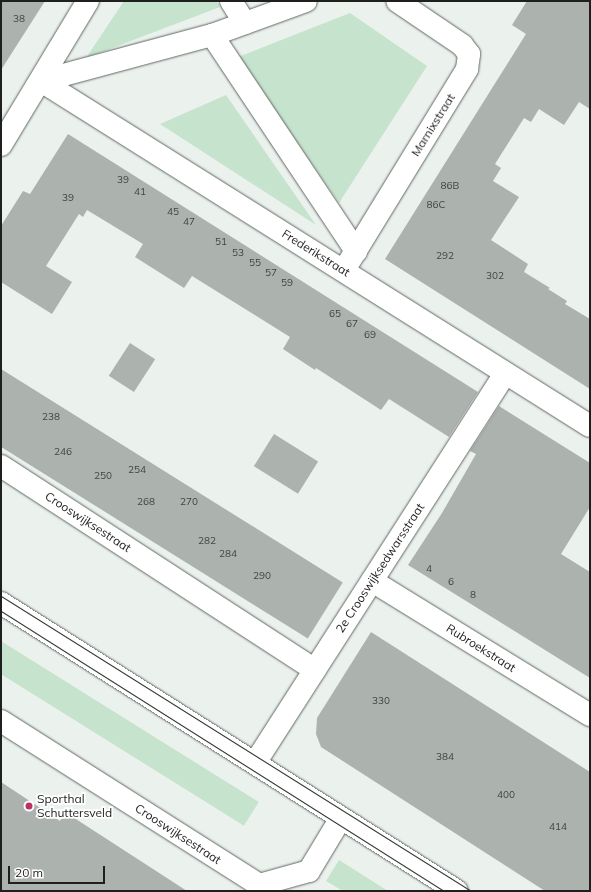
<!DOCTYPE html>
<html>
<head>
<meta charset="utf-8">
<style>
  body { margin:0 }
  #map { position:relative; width:591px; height:892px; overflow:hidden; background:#ebf2ed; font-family:Mulish,sans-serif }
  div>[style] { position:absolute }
  .green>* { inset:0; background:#c6e3ce; transform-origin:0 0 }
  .building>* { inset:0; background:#acb2ad; transform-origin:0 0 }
  .roads { filter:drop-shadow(0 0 1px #616763) drop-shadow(0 0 1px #616763) }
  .pedestrian>* { height:22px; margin:-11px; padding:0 11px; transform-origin:11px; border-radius:11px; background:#fff }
  .minor>* { height:22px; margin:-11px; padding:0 11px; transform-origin:11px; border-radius:11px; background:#fff }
  .tertiary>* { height:22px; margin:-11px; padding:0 11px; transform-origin:11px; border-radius:11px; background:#fff }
  .tram>* { height:1px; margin:-0.5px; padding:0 0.5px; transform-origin:0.5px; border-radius:0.5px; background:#373a37 }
  .dots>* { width:11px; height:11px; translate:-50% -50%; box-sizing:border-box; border:2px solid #fff; border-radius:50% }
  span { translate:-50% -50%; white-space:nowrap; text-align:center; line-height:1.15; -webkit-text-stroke:3.5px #fff; paint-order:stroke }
  .number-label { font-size:10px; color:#424442 }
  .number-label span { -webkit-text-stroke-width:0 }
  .street-label { font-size:12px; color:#1e201e }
  .poi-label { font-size:12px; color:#1e201e }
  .left { translate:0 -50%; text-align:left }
  .frame { position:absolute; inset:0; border:2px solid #1e201e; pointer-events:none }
  .scale { position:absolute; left:8px; top:866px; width:97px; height:18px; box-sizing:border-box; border:2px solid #1e201e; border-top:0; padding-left:5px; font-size:12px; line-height:14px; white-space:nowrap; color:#1e201e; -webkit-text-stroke:3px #fff; paint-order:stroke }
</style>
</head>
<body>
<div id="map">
  <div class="green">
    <div style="clip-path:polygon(124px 1px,216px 1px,220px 7px,86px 58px)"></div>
    <div style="clip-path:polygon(350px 13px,427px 66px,339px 203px,238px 57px)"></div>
    <div style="clip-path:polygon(226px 95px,316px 225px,160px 124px)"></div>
    <div style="left:1px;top:641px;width:304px;height:28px;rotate:32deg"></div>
    <div style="clip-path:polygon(339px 860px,388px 891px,343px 891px,326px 881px)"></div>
  </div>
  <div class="building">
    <div style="clip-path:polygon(1px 1px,45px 1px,1px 70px)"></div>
    <div style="clip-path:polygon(527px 1px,590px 1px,590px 109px,579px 102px,564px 125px,539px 109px,531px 122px,524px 118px,495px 164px,501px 168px,493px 181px,519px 197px,491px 240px,528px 264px,524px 272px,550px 288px,548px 289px,567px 301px,565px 304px,590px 319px,590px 389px,385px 259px,526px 34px,512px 25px)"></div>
    <div style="clip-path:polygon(68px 134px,478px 392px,449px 437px,389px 399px,381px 410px,316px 368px,315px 370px,283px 349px,290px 337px,192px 276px,184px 288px,135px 257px,143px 244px,87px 210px,83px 217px,79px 214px,46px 266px,72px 282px,52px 314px,1px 282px,1px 226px,23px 191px,30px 194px)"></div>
    <div style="left:130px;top:343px;width:30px;height:39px;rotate:33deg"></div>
    <div style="left:1px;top:369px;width:403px;height:66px;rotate:32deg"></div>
    <div style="clip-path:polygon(499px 406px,590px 463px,590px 507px,561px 554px,590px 572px,590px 678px,408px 565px,442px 513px,476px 454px,470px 451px)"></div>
    <div style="left:274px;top:434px;width:52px;height:38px;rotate:32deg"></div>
    <div style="clip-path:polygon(371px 632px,590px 772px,590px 891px,545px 891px,321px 747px,316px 734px,317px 718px)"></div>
    <div style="clip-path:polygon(1px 782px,60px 821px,65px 812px,187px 891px,1px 891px)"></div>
  </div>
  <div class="roads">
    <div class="pedestrian">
      <div style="left:231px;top:1px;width:26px;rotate:58deg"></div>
      <div style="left:306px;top:1px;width:100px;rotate:160.1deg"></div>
      <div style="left:212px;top:35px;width:260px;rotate:56.3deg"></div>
      <div style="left:41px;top:81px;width:177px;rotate:-15.1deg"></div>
    </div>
    <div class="minor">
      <div style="left:41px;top:81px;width:648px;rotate:32.15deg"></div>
      <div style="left:1px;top:145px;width:168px;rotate:-58.9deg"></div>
      <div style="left:344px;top:270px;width:236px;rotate:-58.5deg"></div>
      <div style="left:467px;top:69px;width:15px;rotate:-82deg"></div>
      <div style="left:469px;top:54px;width:11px;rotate:-128deg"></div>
      <div style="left:462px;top:45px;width:78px;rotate:-145.9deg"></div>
      <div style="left:1px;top:466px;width:374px;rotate:33deg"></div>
      <div style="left:372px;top:581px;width:256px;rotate:31.6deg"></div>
      <div style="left:1px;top:721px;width:306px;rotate:32.4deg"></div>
      <div style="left:259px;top:885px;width:52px;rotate:-15.6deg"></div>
      <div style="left:309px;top:871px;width:62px;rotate:-58.9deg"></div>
      <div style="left:255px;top:763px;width:462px;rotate:-57.3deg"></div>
    </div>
    <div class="tertiary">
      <div style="left:1px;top:603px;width:539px;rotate:32.28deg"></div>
    </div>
  </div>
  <div class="tram">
    <div style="left:1px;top:596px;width:555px;rotate:32.11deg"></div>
    <div style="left:1px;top:611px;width:524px;rotate:32.3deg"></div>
  </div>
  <div class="dots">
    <div style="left:29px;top:806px;background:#bd3063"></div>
  </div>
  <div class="number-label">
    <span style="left:19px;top:19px">38</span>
    <span style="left:123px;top:180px">39</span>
    <span style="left:450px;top:186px">86B</span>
    <span style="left:140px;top:192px">41</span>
    <span style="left:68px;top:198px">39</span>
    <span style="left:436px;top:205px">86C</span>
    <span style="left:173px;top:212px">45</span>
    <span style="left:189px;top:222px">47</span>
    <span style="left:221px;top:242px">51</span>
    <span style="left:238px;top:253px">53</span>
    <span style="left:445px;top:256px">292</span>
    <span style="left:255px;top:263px">55</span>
    <span style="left:271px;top:273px">57</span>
    <span style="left:495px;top:276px">302</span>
    <span style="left:287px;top:283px">59</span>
    <span style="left:335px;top:314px">65</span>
    <span style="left:352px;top:324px">67</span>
    <span style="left:370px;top:335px">69</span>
    <span style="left:51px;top:417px">238</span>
    <span style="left:63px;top:452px">246</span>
    <span style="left:137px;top:470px">254</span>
    <span style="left:103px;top:476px">250</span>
    <span style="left:146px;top:502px">268</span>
    <span style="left:189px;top:502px">270</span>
    <span style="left:207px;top:541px">282</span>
    <span style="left:228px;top:554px">284</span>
    <span style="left:429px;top:569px">4</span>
    <span style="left:262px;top:576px">290</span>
    <span style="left:451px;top:582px">6</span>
    <span style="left:473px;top:595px">8</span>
    <span style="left:381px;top:701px">330</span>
    <span style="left:445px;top:757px">384</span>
    <span style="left:506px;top:795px">400</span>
    <span style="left:558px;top:827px">414</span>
  </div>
  <div class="street-label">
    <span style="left:433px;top:125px;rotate:-58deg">Marnixstraat</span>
    <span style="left:316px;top:253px;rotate:32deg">Frederikstraat</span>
    <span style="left:88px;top:522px;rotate:33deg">Crooswijksestraat</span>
    <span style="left:380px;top:568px;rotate:-57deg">2e Crooswijksedwarsstraat</span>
    <span style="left:481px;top:648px;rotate:32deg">Rubroekstraat</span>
    <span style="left:178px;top:834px;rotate:33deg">Crooswijksestraat</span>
  </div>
  <div class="poi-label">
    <span class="left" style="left:37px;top:806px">Sporthal<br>Schuttersveld</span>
  </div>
  <div class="frame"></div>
  <div class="scale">20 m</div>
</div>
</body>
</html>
